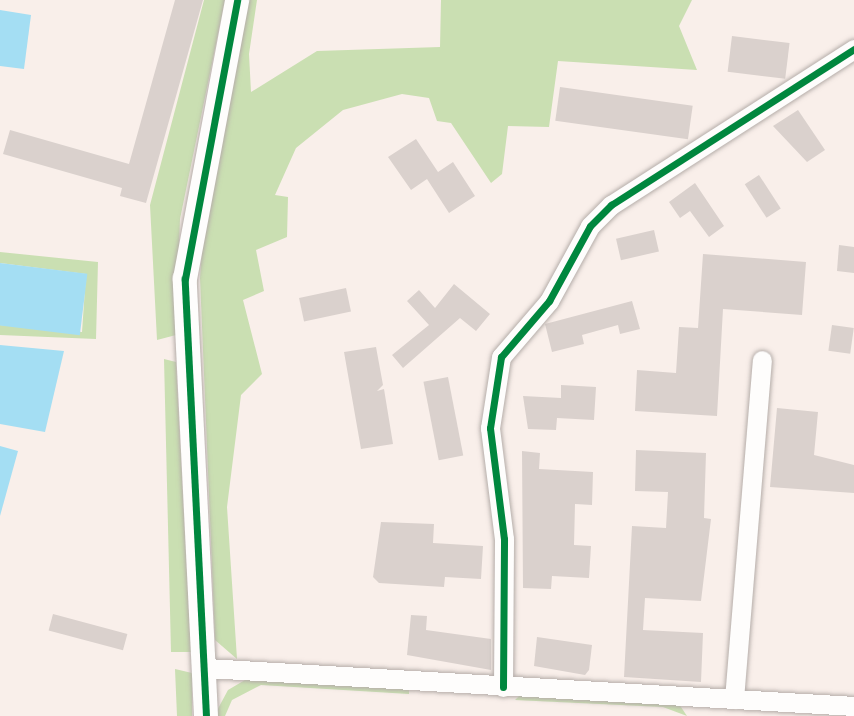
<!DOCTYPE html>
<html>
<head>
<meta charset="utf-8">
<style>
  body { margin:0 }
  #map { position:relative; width:854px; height:716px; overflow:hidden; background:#f9efea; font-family:"Varela Round",sans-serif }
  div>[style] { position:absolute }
  .green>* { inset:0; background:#cadfb2 }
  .water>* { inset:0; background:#a4def3; transform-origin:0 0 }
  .building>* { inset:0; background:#dad1cd; transform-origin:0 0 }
  .roads { filter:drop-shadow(0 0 2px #b5ada9) drop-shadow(0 0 2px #b5ada9) }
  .minor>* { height:19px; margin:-9.5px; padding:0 9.5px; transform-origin:9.5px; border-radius:9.5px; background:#fefdfc }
  .tertiary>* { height:24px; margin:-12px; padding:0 12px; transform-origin:12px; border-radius:12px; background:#fefdfc }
  .cycleway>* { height:7px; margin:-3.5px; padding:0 3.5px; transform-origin:3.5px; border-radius:3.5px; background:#00873e }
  span { translate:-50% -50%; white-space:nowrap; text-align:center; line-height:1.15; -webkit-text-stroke:5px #fff; paint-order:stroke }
</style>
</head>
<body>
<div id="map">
  <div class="green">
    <div style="clip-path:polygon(204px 0,225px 0,180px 219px,176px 335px,157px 340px,150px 205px)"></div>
    <div style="clip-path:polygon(248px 0,257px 0,249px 54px,251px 92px,317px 51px,440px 47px,441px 0,692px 0,679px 26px,697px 70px,558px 61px,549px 127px,508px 126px,502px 174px,491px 183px,451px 123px,437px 121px,429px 98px,402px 94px,343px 110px,296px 148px,275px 195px,288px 197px,287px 237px,256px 250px,264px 291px,243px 300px,262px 374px,241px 395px,227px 507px,237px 659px,215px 640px,200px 278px,204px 221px)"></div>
    <div style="clip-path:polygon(0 252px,98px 262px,96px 339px,0 335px,0 325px,82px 332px,86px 274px,0 263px)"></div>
    <div style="clip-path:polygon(164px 359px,176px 362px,191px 652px,171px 652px)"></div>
    <div style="clip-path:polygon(175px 669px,192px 673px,192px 716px,177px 716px)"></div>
    <div style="clip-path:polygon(250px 677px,409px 687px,409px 694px,261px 685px,232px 700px,225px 716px,214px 716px,228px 690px)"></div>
    <div style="clip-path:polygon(522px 693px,679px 704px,687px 716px,663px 707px,515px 700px)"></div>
  </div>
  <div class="water">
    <div style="clip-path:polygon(0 10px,31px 15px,24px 69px,0 66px)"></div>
    <div style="left:0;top:263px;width:88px;height:62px;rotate:7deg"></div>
    <div style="clip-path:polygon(0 345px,64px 351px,45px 432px,0 424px)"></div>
    <div style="clip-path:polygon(0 446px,18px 451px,0 516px)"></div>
  </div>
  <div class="building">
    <div style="clip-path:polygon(175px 0,203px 0,146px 203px,120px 196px,122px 188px,3px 154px,10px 130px,129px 164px)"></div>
    <div style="left:732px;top:36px;width:58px;height:36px;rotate:7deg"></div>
    <div style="left:560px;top:87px;width:134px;height:34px;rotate:8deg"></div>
    <div style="clip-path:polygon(798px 110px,825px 150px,807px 162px,773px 126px)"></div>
    <div style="clip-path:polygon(416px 139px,438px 172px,453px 162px,475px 196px,449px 213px,427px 179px,411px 190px,388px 157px)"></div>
    <div style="left:759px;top:175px;width:40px;height:17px;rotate:57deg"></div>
    <div style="clip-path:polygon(695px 183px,724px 226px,709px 237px,690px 211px,680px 218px,669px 202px)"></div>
    <div style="left:654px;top:230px;width:22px;height:39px;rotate:77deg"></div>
    <div style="clip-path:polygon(839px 245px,854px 247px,854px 273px,837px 271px)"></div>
    <div style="clip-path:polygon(703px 254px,806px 262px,802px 315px,723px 309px,717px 416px,635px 411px,637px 370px,676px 373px,679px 327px,698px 328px)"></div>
    <div style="clip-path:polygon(454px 284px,490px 314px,476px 331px,460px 318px,403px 368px,392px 355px,429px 325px,407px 301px,419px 290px,435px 308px)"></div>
    <div style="left:346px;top:288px;width:24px;height:48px;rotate:78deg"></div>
    <div style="clip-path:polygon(632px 301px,640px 329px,620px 334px,618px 325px,582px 335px,584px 344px,552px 352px,545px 324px)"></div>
    <div style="left:832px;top:325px;width:22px;height:26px;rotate:8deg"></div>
    <div style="clip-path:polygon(376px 347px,383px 385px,377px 391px,384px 389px,393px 444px,361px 449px,344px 352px)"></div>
    <div style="left:448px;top:377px;width:80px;height:25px;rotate:79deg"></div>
    <div style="clip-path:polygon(561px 385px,596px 387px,594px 420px,557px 418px,556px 430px,528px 429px,523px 396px,561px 398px)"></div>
    <div style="clip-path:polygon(777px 408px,818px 412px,814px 455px,854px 465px,854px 493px,770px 487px)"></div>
    <div style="clip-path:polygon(636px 450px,706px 453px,704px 518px,711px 519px,701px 601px,645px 598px,643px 630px,703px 633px,701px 682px,624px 677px,632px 526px,666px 528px,668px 492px,635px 491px)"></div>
    <div style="clip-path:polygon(522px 451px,540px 453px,539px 469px,593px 472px,592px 505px,575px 504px,574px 545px,591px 546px,589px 578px,552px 576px,551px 589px,523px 588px)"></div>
    <div style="clip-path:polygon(381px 522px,434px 524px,433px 543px,483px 546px,481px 579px,445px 577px,444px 587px,379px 583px,373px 577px)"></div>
    <div style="left:53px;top:614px;width:77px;height:17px;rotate:15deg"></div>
    <div style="clip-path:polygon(411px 615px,427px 616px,426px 630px,491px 639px,491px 670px,407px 655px)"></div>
    <div style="clip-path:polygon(537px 637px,592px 645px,589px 670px,585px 675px,534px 666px)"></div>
  </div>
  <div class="roads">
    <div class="minor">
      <div style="left:207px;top:668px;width:648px;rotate:3.36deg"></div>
      <div style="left:503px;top:687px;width:148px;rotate:-89.6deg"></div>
      <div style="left:504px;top:539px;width:112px;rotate:-97.2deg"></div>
      <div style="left:490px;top:428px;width:72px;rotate:-81.2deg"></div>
      <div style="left:501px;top:357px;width:74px;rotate:-49.4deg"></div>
      <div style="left:549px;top:301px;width:85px;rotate:-61.3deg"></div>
      <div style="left:590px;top:226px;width:30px;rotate:-45deg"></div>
      <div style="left:611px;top:205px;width:289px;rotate:-32.7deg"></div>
      <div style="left:734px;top:699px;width:340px;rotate:-85.3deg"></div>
    </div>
    <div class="tertiary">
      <div style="left:206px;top:716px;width:438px;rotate:-92.8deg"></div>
      <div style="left:185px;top:279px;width:284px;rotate:-79.4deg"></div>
    </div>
  </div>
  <div class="cycleway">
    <div style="left:503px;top:687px;width:148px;rotate:-89.6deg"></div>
    <div style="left:504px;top:539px;width:112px;rotate:-97.2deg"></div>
    <div style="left:490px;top:428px;width:72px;rotate:-81.2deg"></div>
    <div style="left:501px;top:357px;width:74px;rotate:-49.4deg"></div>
    <div style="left:549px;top:301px;width:85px;rotate:-61.3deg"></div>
    <div style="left:590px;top:226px;width:30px;rotate:-45deg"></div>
    <div style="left:611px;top:205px;width:289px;rotate:-32.7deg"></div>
    <div style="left:206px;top:716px;width:438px;rotate:-92.8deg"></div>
    <div style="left:185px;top:279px;width:284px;rotate:-79.4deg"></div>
  </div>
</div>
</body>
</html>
